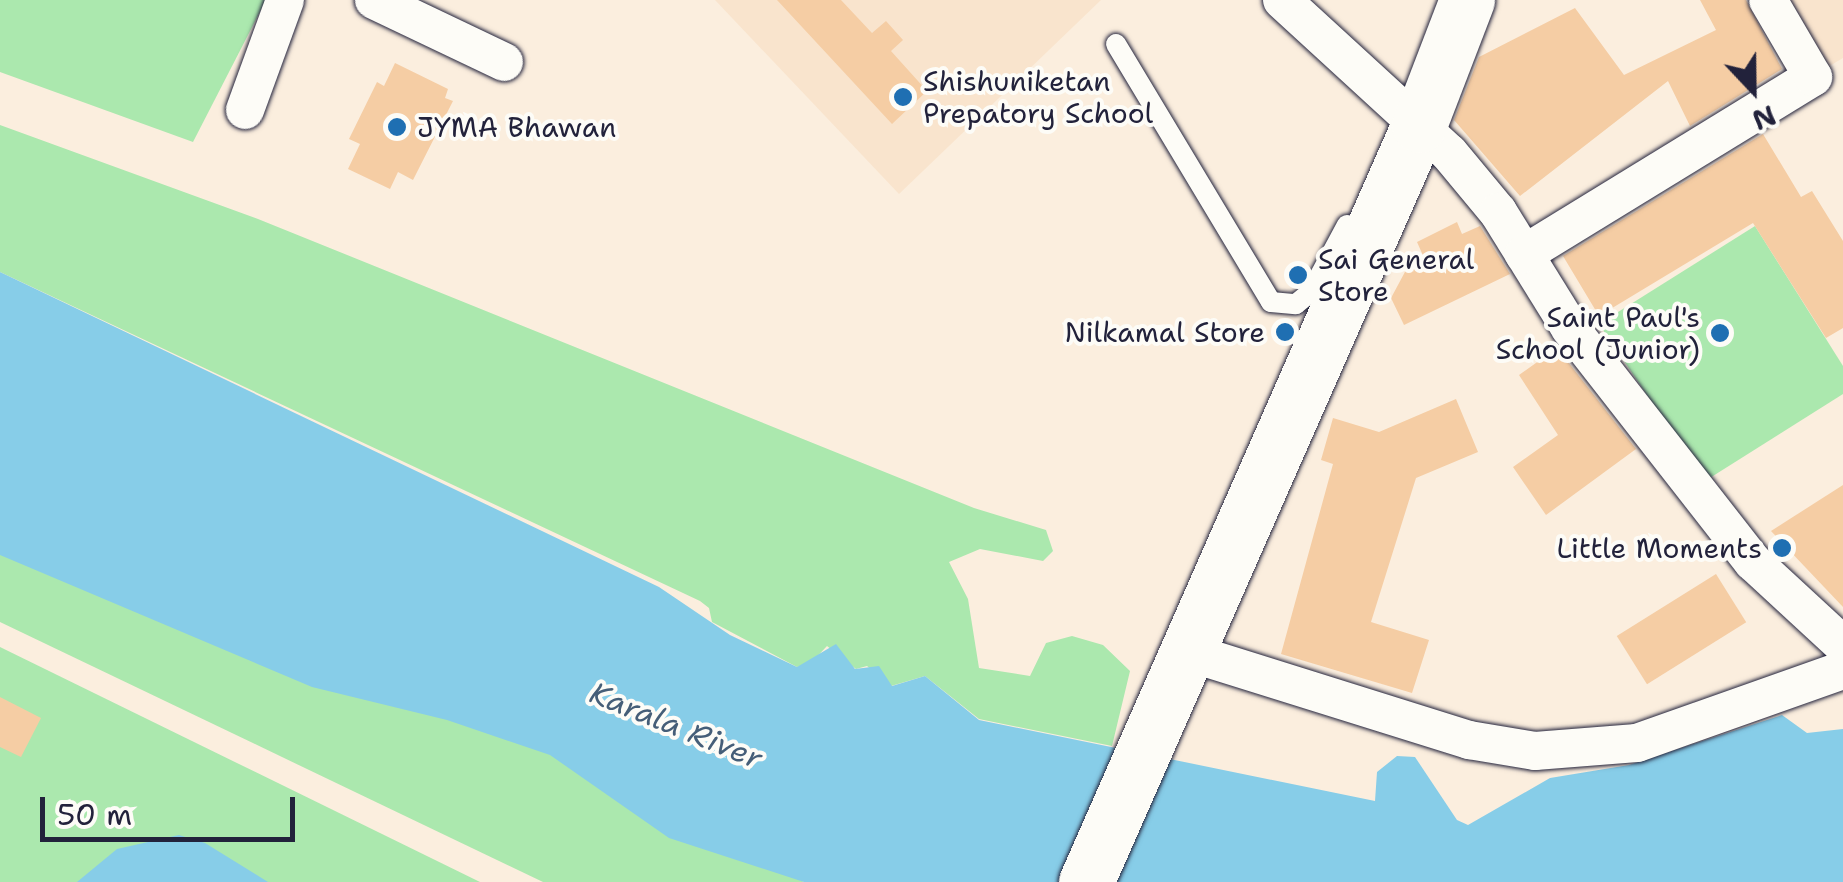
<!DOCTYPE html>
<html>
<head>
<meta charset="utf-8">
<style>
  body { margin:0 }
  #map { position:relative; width:1843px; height:882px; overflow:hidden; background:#fbeede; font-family:"Shantell Sans",sans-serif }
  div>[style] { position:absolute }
  .built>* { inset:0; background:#f9e4cd }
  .green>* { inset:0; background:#abe8ae }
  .water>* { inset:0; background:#87cde8 }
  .building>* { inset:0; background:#f5cda4; transform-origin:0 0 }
  .roads { filter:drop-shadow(0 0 2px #22223b) drop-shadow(0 0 2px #22223b) }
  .lane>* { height:20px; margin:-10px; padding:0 10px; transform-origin:10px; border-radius:10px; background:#fdfcf7 }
  .street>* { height:38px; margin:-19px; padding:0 19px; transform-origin:19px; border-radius:19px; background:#fdfcf7 }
  .secondary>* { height:55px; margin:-27.5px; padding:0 27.5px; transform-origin:27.5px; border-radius:27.5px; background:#fdfcf7 }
  .dots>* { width:28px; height:28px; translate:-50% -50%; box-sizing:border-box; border:5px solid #fdfcf7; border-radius:50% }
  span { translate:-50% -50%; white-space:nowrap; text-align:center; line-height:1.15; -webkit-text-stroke:8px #fdfcf7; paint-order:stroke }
  .poi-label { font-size:28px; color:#22223b }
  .left { translate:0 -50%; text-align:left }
  .right { translate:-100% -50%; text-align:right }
  .water-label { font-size:30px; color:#455e78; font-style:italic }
  .north { position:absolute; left:1703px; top:40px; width:100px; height:100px; -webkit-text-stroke:8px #fdfcf7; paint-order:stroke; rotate:158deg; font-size:28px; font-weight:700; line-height:40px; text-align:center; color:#22223b }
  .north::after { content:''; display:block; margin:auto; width:35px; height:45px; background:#22223b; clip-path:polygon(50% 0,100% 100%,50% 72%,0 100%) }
  .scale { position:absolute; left:40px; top:797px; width:255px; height:45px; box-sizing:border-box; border:5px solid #22223b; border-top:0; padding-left:12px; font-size:30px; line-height:35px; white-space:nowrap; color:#22223b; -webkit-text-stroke:8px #fdfcf7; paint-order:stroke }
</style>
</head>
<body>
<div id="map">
  <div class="built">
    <div style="clip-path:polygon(715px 0,1101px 0,899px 194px)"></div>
    <div style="clip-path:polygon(1780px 0,1843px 0,1843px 58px,1821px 71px)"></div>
  </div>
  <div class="green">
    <div style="clip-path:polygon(0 0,266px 0,193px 142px,0 72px)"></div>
    <div style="clip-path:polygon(0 125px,258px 219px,974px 508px,1046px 530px,1053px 551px,1043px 561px,980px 549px,949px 562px,968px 599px,979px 668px,1030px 676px,1046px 643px,1072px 636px,1103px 645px,1130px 671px,1112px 746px,979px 719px,925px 676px,891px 686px,867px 666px,856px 669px,827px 646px,810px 664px,797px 667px,712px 622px,709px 608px,700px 601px,0 272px)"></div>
    <div style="clip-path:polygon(1755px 226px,1843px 366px,1843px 394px,1705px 481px,1599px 324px)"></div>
    <div style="clip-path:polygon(0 541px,482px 718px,804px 882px,543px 882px,0 622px)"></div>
    <div style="clip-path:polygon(0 647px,480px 882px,0 882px)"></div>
  </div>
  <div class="water">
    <div style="clip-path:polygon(0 272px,659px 587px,730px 635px,797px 667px,836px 644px,855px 669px,879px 666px,892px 686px,925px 676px,979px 720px,1375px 801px,1377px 772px,1397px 756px,1415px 757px,1457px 820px,1468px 825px,1550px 778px,1629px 765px,1782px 715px,1807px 733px,1843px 729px,1843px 882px,804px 882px,669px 838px,550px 755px,447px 720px,312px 687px,0 555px)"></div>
    <div style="clip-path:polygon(179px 835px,205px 843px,268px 882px,77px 882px,117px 849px)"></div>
  </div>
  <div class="building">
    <div style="clip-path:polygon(777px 0,841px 0,872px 33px,886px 21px,903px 40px,891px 51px,927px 91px,892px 124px)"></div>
    <div style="clip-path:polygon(1700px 0,1746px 0,1782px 69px,1690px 126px,1668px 81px,1520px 196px,1454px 120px,1479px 57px,1575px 8px,1624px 75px,1716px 30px)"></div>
    <div style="clip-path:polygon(395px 63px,448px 89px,445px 98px,453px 101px,413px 180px,398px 172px,390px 189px,348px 169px,360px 144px,349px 139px,377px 82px,384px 86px)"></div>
    <div style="clip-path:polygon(1763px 134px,1801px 197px,1812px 191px,1843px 241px,1843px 328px,1826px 338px,1753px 223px,1599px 316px,1563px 256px)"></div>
    <div style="clip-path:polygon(1457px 222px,1462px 234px,1480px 226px,1510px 274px,1404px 325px,1391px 298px,1406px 270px,1425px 260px,1417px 242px)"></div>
    <div style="clip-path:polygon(1557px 348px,1636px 449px,1546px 515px,1513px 467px,1558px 435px,1519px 375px)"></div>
    <div style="clip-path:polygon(1456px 399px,1478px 452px,1416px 478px,1371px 622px,1429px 640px,1412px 693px,1281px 654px,1333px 464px,1321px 460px,1333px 418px,1379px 432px)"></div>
    <div style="clip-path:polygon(1843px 485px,1843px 607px,1771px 531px)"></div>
    <div style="left:1716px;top:574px;width:57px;height:117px;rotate:58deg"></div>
    <div style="clip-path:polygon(0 697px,41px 718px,21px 757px,0 747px)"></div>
  </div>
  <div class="roads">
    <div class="lane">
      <div style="left:1116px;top:44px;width:301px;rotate:59deg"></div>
      <div style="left:1271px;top:302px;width:25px;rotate:5deg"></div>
      <div style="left:1296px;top:304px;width:19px;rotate:-39deg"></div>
      <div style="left:1311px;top:292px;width:76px;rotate:-61.8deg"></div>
    </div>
    <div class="street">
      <div style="left:374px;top:0;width:144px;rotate:25.5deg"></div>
      <div style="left:1282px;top:0;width:226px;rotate:42.5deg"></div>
      <div style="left:1449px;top:153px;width:77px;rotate:50.3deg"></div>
      <div style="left:1498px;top:212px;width:137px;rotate:58.2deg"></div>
      <div style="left:1570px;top:328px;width:297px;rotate:52deg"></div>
      <div style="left:1753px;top:562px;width:122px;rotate:42.7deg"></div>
      <div style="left:245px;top:110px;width:117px;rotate:-70deg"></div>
      <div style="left:1524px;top:254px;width:339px;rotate:-31.5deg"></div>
      <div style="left:1813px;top:77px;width:89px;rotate:-120.3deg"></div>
      <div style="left:1207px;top:658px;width:275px;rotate:17.4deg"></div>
      <div style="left:1469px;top:740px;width:67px;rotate:9.5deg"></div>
      <div style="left:1535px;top:751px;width:102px;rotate:-4.5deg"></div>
      <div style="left:1637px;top:743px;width:219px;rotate:-19.5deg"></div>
    </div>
    <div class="secondary">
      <div style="left:1086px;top:882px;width:827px;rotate:-66.26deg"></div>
      <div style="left:1419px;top:125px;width:134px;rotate:-69deg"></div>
    </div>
  </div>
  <div class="dots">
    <div style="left:903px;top:97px;background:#1f6fb2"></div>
    <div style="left:397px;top:127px;background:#1f6fb2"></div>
    <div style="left:1298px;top:275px;background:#1f6fb2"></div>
    <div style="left:1285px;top:332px;background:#1f6fb2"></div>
    <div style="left:1720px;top:333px;background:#1f6fb2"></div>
    <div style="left:1782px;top:548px;background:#1f6fb2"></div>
  </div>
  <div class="poi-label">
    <span class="left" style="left:923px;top:97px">Shishuniketan<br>Prepatory School</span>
    <span class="left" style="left:417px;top:127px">JYMA Bhawan</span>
    <span class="left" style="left:1318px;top:275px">Sai General<br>Store</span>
    <span class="right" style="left:1700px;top:333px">Saint Paul's<br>School (Junior)</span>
    <span class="right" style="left:1265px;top:332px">Nilkamal Store</span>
    <span class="right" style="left:1762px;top:548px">Little Moments</span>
  </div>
  <div class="water-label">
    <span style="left:676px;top:726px;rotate:22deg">Karala River</span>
  </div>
  <div class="north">N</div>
  <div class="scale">50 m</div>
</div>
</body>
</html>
